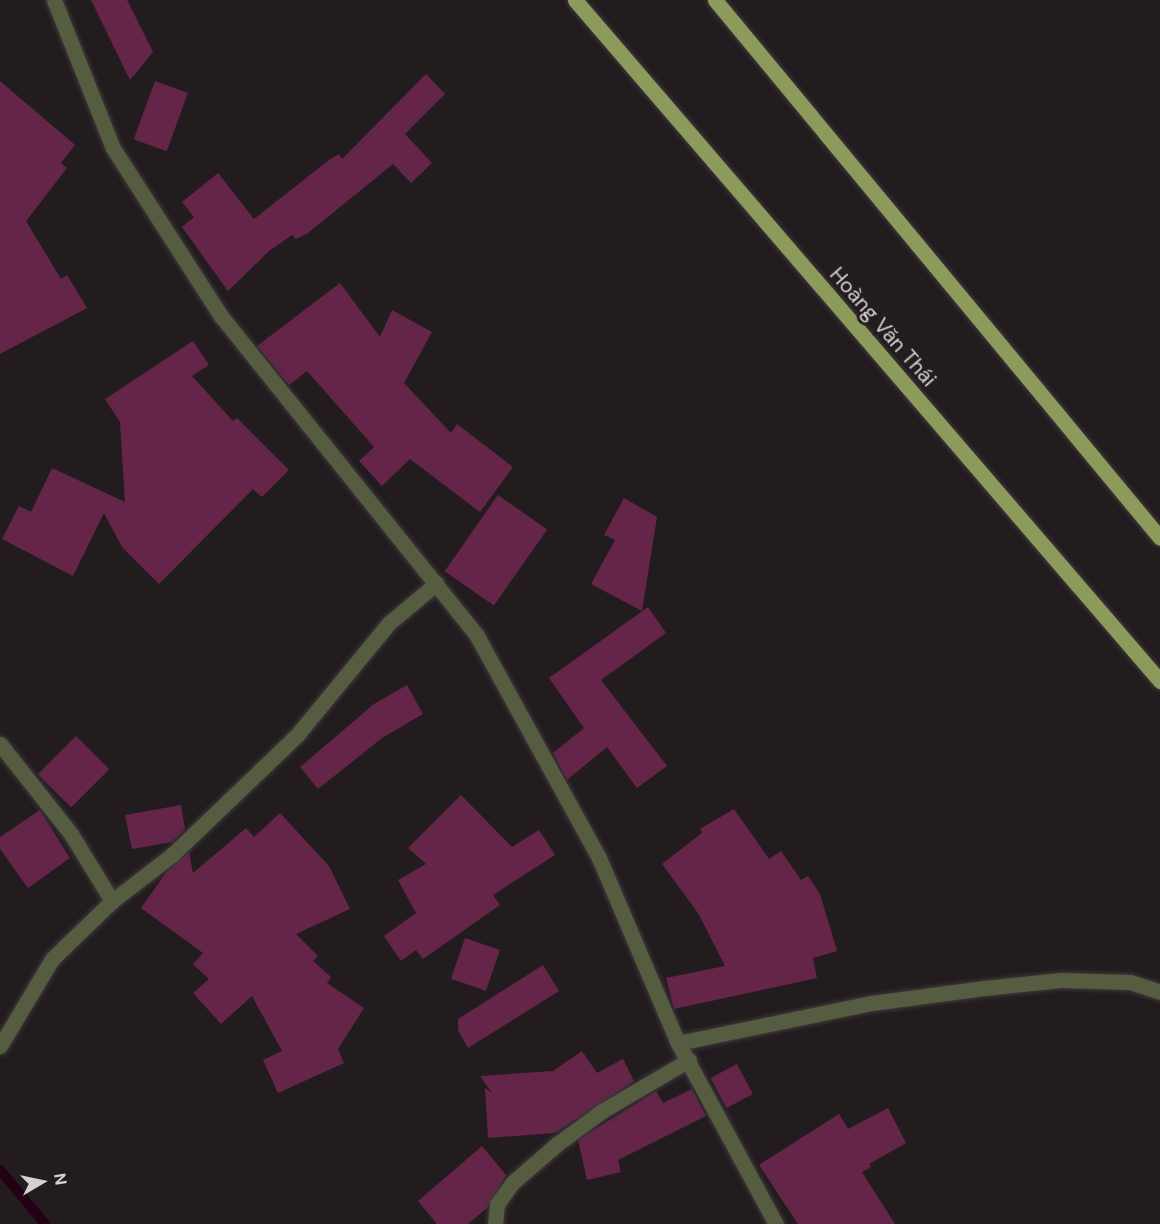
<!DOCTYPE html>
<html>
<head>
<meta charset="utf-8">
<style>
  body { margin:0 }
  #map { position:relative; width:1160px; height:1224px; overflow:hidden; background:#231c1f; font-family:"DM Sans",sans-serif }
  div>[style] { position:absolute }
  .stream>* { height:10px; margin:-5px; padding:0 5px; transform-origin:5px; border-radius:5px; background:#240014 }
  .building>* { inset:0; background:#652549; transform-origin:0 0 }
  .roads { filter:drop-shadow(0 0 2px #3f393c) drop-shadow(0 0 2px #3f393c) }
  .minor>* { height:15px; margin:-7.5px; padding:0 7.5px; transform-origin:7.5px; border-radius:7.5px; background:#555c3f }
  .primary>* { height:15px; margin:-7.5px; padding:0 7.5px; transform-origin:7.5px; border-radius:7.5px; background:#8c9b5c }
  span { translate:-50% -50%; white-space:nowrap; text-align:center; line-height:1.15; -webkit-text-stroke:6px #231c1f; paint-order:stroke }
  .street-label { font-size:21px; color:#d5d0d2 }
  .north { position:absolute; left:12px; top:1152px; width:60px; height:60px; -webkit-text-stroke:4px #231c1f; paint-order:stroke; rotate:81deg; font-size:16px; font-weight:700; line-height:24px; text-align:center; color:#d5d0d2 }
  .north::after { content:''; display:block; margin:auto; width:21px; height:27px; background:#d5d0d2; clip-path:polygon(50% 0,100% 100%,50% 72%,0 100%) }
</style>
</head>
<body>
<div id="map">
  <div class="stream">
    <div style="left:0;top:1170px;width:70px;rotate:50.2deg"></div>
  </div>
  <div class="building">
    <div style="clip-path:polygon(91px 0,127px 0,153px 52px,130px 80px)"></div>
    <div style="clip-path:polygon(426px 74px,445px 94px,405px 134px,432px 163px,411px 183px,393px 164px,308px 233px,296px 239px,292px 235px,269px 251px,228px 291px,182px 227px,194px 217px,182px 202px,218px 173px,254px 219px,329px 160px,339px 154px,342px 159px)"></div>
    <div style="clip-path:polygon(0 81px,75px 145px,61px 163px,67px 168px,26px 221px,61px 279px,67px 275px,87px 308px,0 354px)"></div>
    <div style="left:155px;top:81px;width:35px;height:62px;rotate:20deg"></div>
    <div style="clip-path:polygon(340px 283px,380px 337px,392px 310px,432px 332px,404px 383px,451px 433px,457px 424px,513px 467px,480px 512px,410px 459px,382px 486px,359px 461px,374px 447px,307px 371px,289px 385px,257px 346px)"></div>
    <div style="clip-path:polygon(193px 341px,209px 365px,192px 376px,233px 421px,237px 418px,289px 470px,262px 497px,253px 489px,159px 584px,122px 547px,104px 513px,73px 576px,2px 539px,19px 506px,31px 512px,52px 468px,125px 502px,120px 422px,105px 399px)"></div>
    <div style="left:498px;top:495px;width:60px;height:93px;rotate:35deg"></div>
    <div style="clip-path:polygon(624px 498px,657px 517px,642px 611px,591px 584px,615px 540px,604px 535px)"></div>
    <div style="clip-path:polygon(648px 607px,666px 633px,601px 680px,667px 766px,637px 788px,607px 747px,567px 780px,553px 753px,584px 728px,549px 678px)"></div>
    <div style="clip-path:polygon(407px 685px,423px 714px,382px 738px,318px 789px,300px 767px,374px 704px)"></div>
    <div style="left:76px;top:736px;width:47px;height:54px;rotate:45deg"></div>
    <div style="clip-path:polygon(461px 795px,512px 847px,539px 830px,555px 855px,493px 895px,500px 905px,423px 959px,416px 950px,401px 961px,384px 936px,416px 913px,398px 880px,426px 864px,408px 848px)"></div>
    <div style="clip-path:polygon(181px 805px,185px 829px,172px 842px,132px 849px,125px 815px)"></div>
    <div style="clip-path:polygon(734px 809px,769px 859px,781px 851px,801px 880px,808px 876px,820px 894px,837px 951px,813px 958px,817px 978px,674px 1009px,666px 978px,725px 966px,698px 913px,662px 864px,702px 833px,700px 829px)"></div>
    <div style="clip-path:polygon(40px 810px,70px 858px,28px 888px,0 849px,0 837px)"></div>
    <div style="clip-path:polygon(280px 813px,329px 866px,350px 909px,296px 934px,318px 956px,313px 961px,331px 977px,327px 983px,364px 1008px,338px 1049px,344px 1063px,278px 1093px,263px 1060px,282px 1051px,252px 996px,221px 1024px,193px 993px,209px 979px,193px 964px,203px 953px,141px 908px,167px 871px,189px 852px,193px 873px,246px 828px,254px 837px)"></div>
    <div style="left:465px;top:938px;width:37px;height:43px;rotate:19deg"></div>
    <div style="clip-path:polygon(543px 965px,559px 991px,468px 1048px,458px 1030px,458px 1019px)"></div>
    <div style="clip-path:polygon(582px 1051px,597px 1073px,623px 1059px,634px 1081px,555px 1133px,488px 1138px,485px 1088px,492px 1093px,480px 1076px,553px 1071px)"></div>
    <div style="left:737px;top:1064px;width:34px;height:30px;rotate:62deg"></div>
    <div style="clip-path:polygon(692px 1089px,706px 1116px,618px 1160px,621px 1172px,587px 1180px,578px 1140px,656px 1091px,663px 1103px)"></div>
    <div style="clip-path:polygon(888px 1108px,906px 1143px,869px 1164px,871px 1167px,862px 1172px,895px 1224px,798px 1224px,759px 1165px,839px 1114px,848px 1129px)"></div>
    <div style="clip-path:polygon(482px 1146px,506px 1175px,487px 1208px,468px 1224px,437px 1224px,418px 1201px)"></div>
  </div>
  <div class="roads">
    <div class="minor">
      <div style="left:54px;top:0;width:159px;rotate:68.3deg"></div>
      <div style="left:113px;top:148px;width:200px;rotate:57.3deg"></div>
      <div style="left:221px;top:316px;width:410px;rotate:51.3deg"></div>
      <div style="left:477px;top:636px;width:253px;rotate:61.2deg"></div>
      <div style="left:599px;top:858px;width:201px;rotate:66.9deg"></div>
      <div style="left:678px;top:1043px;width:206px;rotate:61.6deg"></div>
      <div style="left:0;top:744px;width:115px;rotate:51.7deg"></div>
      <div style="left:71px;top:834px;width:79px;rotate:58.5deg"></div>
      <div style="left:678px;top:1043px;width:198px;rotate:-11.7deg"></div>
      <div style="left:872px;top:1003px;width:113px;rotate:-7.6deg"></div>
      <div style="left:984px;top:988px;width:77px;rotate:-5.9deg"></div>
      <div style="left:1061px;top:980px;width:69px;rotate:1.7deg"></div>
      <div style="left:1130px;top:982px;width:32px;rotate:18deg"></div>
      <div style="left:0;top:1046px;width:101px;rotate:-59.1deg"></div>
      <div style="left:52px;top:959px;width:83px;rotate:-44deg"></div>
      <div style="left:112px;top:901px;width:77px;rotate:-37.6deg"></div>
      <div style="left:173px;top:854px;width:172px;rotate:-43.8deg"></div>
      <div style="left:297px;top:735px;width:145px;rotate:-50.6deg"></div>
      <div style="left:389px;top:623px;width:62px;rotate:-39.8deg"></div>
      <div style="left:495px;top:1224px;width:20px;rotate:-84deg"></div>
      <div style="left:497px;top:1204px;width:26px;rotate:-54deg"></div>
      <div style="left:512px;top:1183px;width:60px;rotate:-40.9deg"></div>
      <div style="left:557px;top:1144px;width:56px;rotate:-36.3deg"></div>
      <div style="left:602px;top:1111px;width:101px;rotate:-30.4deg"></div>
    </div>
    <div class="primary">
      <div style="left:575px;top:0;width:898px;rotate:49.34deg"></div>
      <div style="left:715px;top:0;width:698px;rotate:50.4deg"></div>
    </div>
  </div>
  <div class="street-label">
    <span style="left:883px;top:327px;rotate:49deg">Hoàng Văn Thái</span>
  </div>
  <div class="north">N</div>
</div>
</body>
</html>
